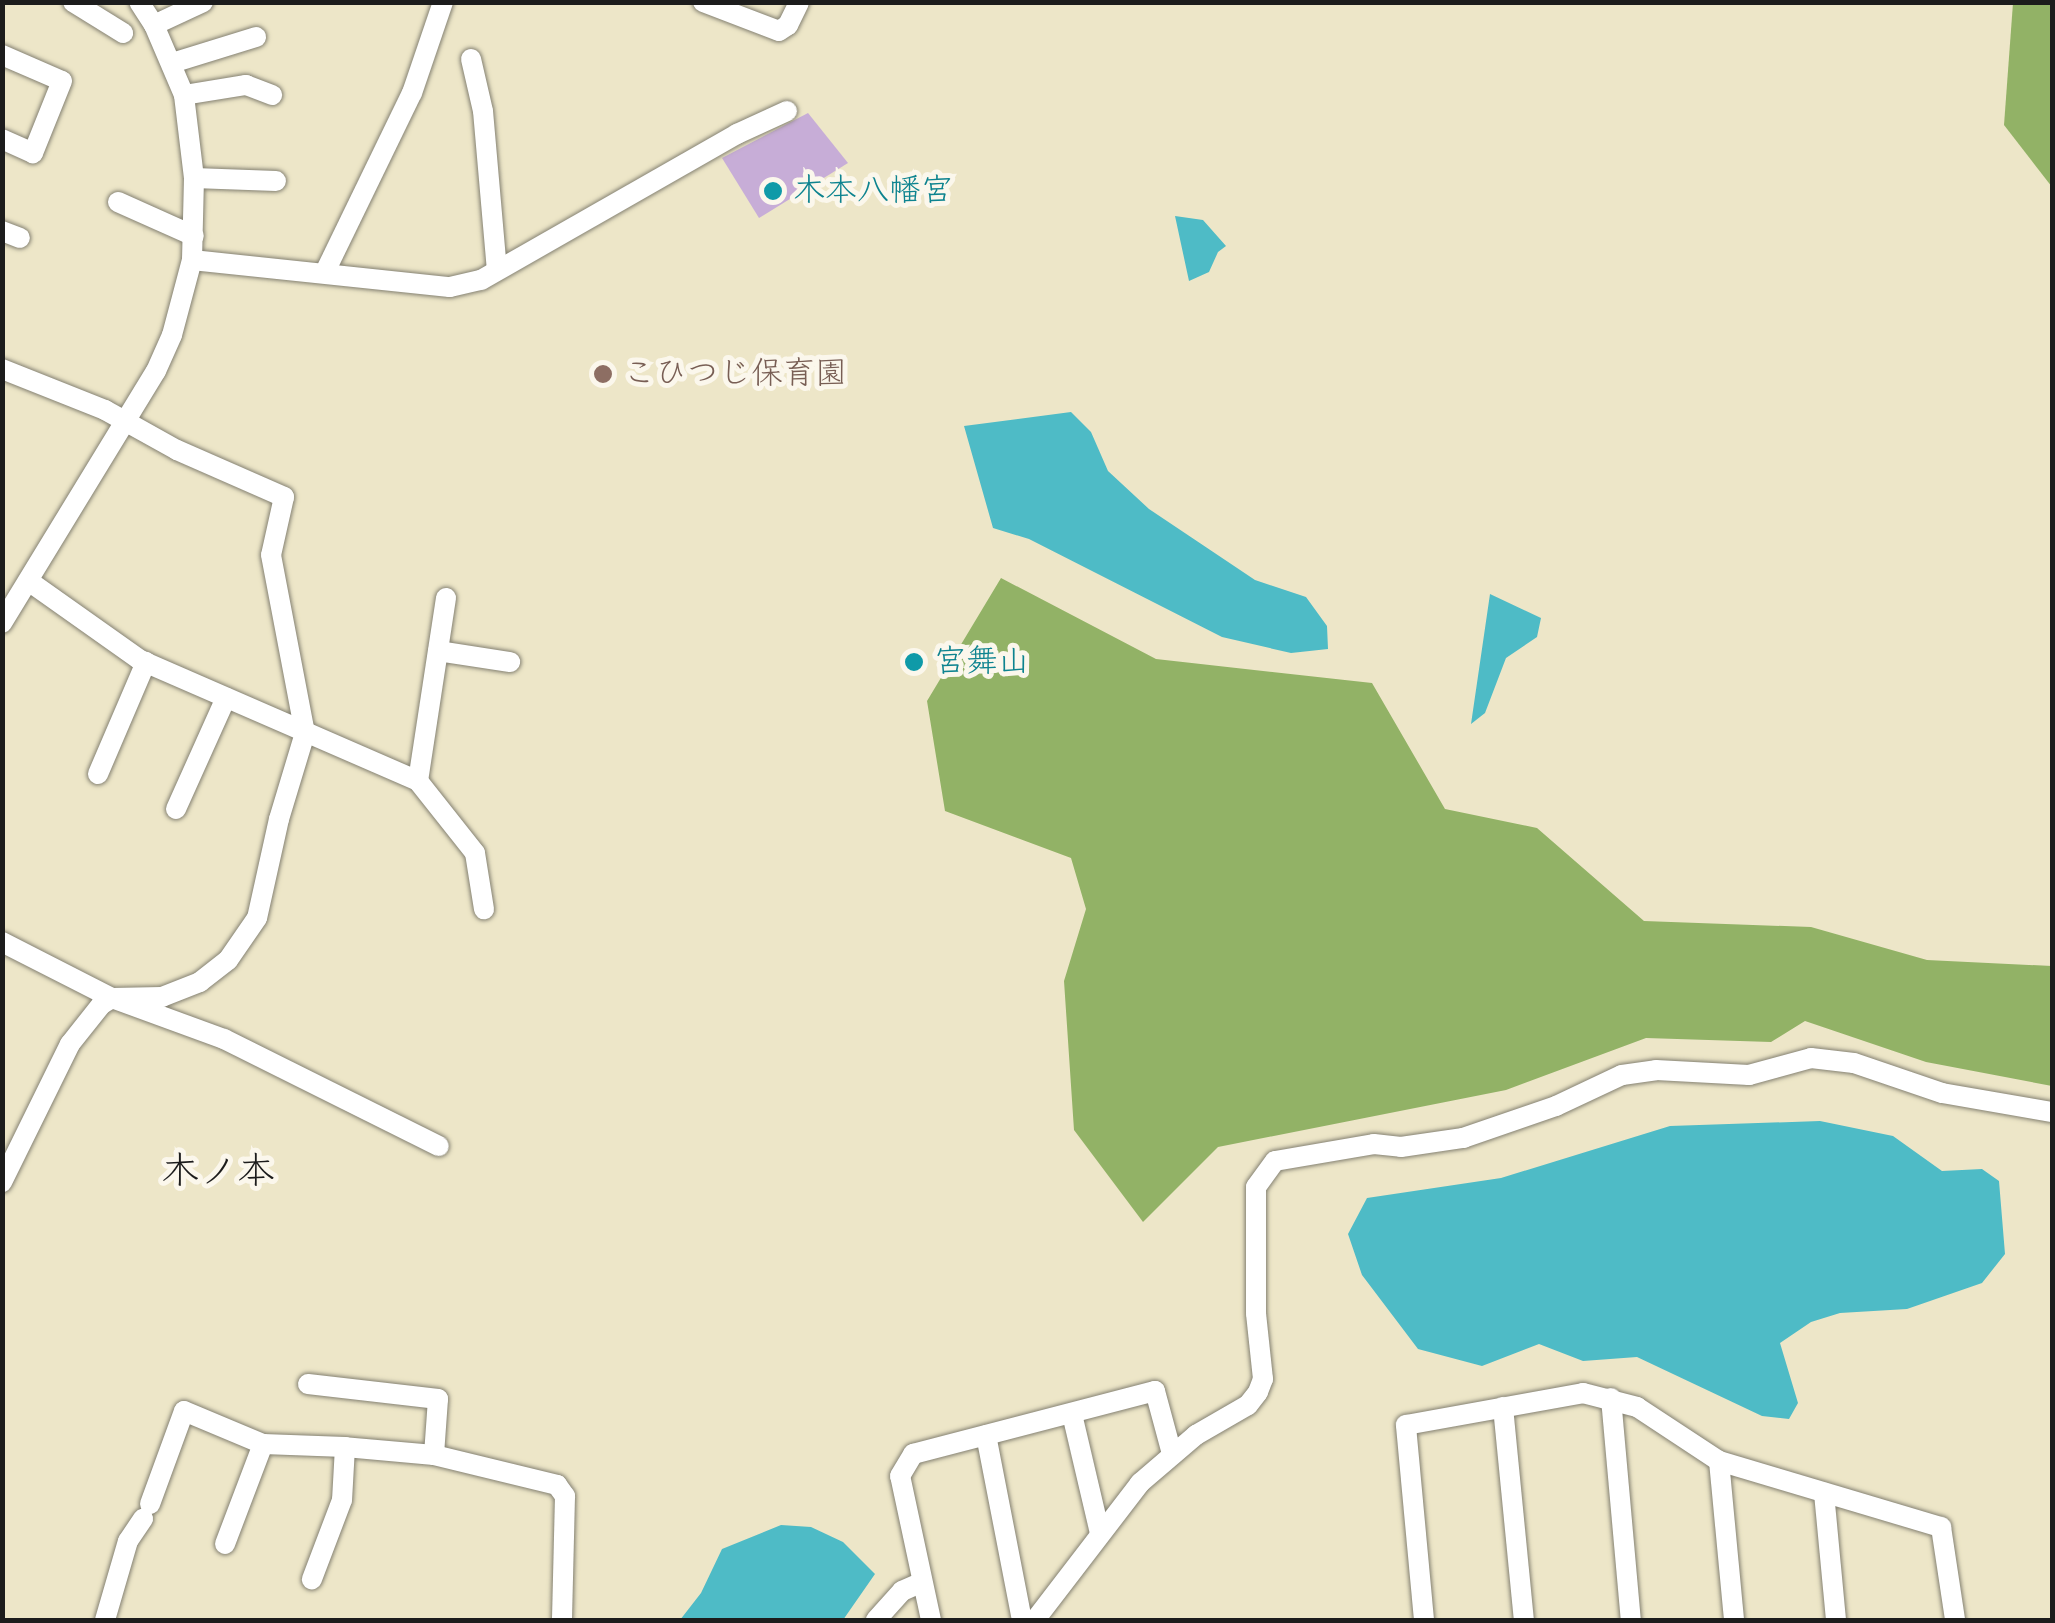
<!DOCTYPE html>
<html>
<head>
<meta charset="utf-8">
<style>
  body { margin:0 }
  #map { position:relative; width:2055px; height:1623px; overflow:hidden; background:#ede6c8; font-family:"Architects Daughter","Klee One",sans-serif }
  div>[style] { position:absolute }
  .forest>* { inset:0; background:#92b266 }
  .water>* { inset:0; background:#4ebbc6 }
  .building>* { inset:0; background:#c7add7 }
  .roads { filter:drop-shadow(0 0 2px #848172) drop-shadow(0 0 2px #848172) }
  .street>* { height:20px; margin:-10px; padding:0 10px; transform-origin:10px; border-radius:10px; background:#fff }
  .dots>* { width:28px; height:28px; translate:-50% -50%; box-sizing:border-box; border:5px solid #fbf7ec; border-radius:50% }
  span { translate:-50% -50%; white-space:nowrap; text-align:center; line-height:1.15; -webkit-text-stroke:10px #fbf7ec; paint-order:stroke }
  .culture-label { font-size:32px; color:#0d838f }
  .left { translate:0 -50%; text-align:left }
  .education-label { font-size:32px; color:#785e54 }
  .quarter-label { font-size:38px; color:#1c1c1c }
  .frame { position:absolute; inset:0; border:5px solid #1c1c1c; pointer-events:none }
</style>
</head>
<body>
<div id="map">
  <div class="forest">
    <div style="clip-path:polygon(2013px 3px,2052px 3px,2052px 187px,2004px 125px)"></div>
    <div style="clip-path:polygon(1001px 578px,1156px 659px,1372px 683px,1445px 809px,1537px 828px,1644px 921px,1811px 927px,1927px 960px,2052px 966px,2052px 1086px,1926px 1062px,1805px 1021px,1771px 1042px,1646px 1038px,1506px 1090px,1218px 1147px,1143px 1222px,1074px 1130px,1064px 981px,1086px 909px,1071px 858px,945px 811px,927px 701px)"></div>
  </div>
  <div class="water">
    <div style="clip-path:polygon(1175px 216px,1203px 220px,1226px 246px,1218px 252px,1209px 272px,1189px 281px)"></div>
    <div style="clip-path:polygon(1071px 412px,1091px 432px,1108px 471px,1149px 509px,1255px 580px,1306px 597px,1327px 626px,1328px 649px,1291px 653px,1222px 637px,1029px 539px,993px 528px,964px 426px)"></div>
    <div style="clip-path:polygon(1490px 594px,1541px 618px,1537px 637px,1506px 658px,1485px 713px,1471px 724px)"></div>
    <div style="clip-path:polygon(1820px 1121px,1893px 1136px,1942px 1171px,1982px 1169px,1999px 1181px,2005px 1254px,1982px 1283px,1907px 1309px,1840px 1313px,1811px 1322px,1780px 1343px,1798px 1403px,1789px 1419px,1762px 1416px,1637px 1357px,1583px 1361px,1539px 1344px,1482px 1366px,1418px 1349px,1362px 1275px,1348px 1234px,1367px 1198px,1501px 1178px,1670px 1126px)"></div>
    <div style="clip-path:polygon(781px 1525px,811px 1527px,843px 1542px,875px 1574px,843px 1620px,680px 1620px,701px 1593px,722px 1549px)"></div>
  </div>
  <div class="building">
    <div style="clip-path:polygon(808px 113px,848px 163px,759px 218px,722px 158px)"></div>
  </div>
  <div class="roads">
    <div class="street">
      <div style="left:73px;top:2px;width:59px;rotate:31.8deg"></div>
      <div style="left:703px;top:2px;width:81px;rotate:20.9deg"></div>
      <div style="left:779px;top:31px;width:11px;rotate:-34deg"></div>
      <div style="left:788px;top:25px;width:25px;rotate:-64deg"></div>
      <div style="left:154px;top:25px;width:54px;rotate:-25.1deg"></div>
      <div style="left:2px;top:55px;width:65px;rotate:23.4deg"></div>
      <div style="left:62px;top:81px;width:78px;rotate:111.9deg"></div>
      <div style="left:33px;top:153px;width:34px;rotate:-156deg"></div>
      <div style="left:471px;top:59px;width:53px;rotate:77deg"></div>
      <div style="left:483px;top:111px;width:160px;rotate:85deg"></div>
      <div style="left:172px;top:63px;width:88px;rotate:-17.2deg"></div>
      <div style="left:184px;top:95px;width:63px;rotate:-9.2deg"></div>
      <div style="left:246px;top:85px;width:28px;rotate:21deg"></div>
      <div style="left:194px;top:178px;width:82px;rotate:2.1deg"></div>
      <div style="left:118px;top:202px;width:83px;rotate:24.1deg"></div>
      <div style="left:2px;top:231px;width:19px;rotate:21deg"></div>
      <div style="left:192px;top:260px;width:259px;rotate:6deg"></div>
      <div style="left:450px;top:287px;width:32px;rotate:-13deg"></div>
      <div style="left:481px;top:280px;width:295px;rotate:-29.7deg"></div>
      <div style="left:737px;top:134px;width:55px;rotate:-24.7deg"></div>
      <div style="left:325px;top:272px;width:199px;rotate:-64.1deg"></div>
      <div style="left:412px;top:93px;width:96px;rotate:-71.2deg"></div>
      <div style="left:2px;top:369px;width:111px;rotate:21.7deg"></div>
      <div style="left:105px;top:410px;width:82px;rotate:29.1deg"></div>
      <div style="left:177px;top:450px;width:117px;rotate:23.7deg"></div>
      <div style="left:284px;top:497px;width:59px;rotate:102.6deg"></div>
      <div style="left:271px;top:555px;width:181px;rotate:79.2deg"></div>
      <div style="left:305px;top:733px;width:90px;rotate:106.8deg"></div>
      <div style="left:279px;top:819px;width:101px;rotate:102.5deg"></div>
      <div style="left:257px;top:918px;width:51px;rotate:124.6deg"></div>
      <div style="left:228px;top:960px;width:36px;rotate:142deg"></div>
      <div style="left:200px;top:982px;width:41px;rotate:158.5deg"></div>
      <div style="left:162px;top:997px;width:50px;rotate:178.9deg"></div>
      <div style="left:112px;top:998px;width:13px;rotate:148deg"></div>
      <div style="left:101px;top:1005px;width:50px;rotate:128.5deg"></div>
      <div style="left:70px;top:1044px;width:154px;rotate:116.2deg"></div>
      <div style="left:30px;top:582px;width:135px;rotate:35.3deg"></div>
      <div style="left:140px;top:660px;width:303px;rotate:23.5deg"></div>
      <div style="left:446px;top:598px;width:185px;rotate:98.7deg"></div>
      <div style="left:418px;top:781px;width:92px;rotate:51.6deg"></div>
      <div style="left:475px;top:853px;width:57px;rotate:80.9deg"></div>
      <div style="left:2px;top:623px;width:295px;rotate:-58.6deg"></div>
      <div style="left:156px;top:371px;width:39px;rotate:-66deg"></div>
      <div style="left:172px;top:335px;width:78px;rotate:-75.1deg"></div>
      <div style="left:192px;top:260px;width:82px;rotate:-88.6deg"></div>
      <div style="left:194px;top:178px;width:84px;rotate:-96.9deg"></div>
      <div style="left:184px;top:95px;width:76px;rotate:-113.2deg"></div>
      <div style="left:154px;top:25px;width:27px;rotate:-123deg"></div>
      <div style="left:438px;top:651px;width:73px;rotate:8.7deg"></div>
      <div style="left:98px;top:774px;width:122px;rotate:-66.8deg"></div>
      <div style="left:176px;top:809px;width:122px;rotate:-65.8deg"></div>
      <div style="left:2px;top:942px;width:123px;rotate:27deg"></div>
      <div style="left:112px;top:998px;width:119px;rotate:20.1deg"></div>
      <div style="left:224px;top:1039px;width:240px;rotate:26.5deg"></div>
      <div style="left:308px;top:1384px;width:131px;rotate:6.6deg"></div>
      <div style="left:438px;top:1399px;width:56px;rotate:94.1deg"></div>
      <div style="left:434px;top:1455px;width:89px;rotate:-174.9deg"></div>
      <div style="left:1611px;top:1398px;width:223px;rotate:84.9deg"></div>
      <div style="left:1503px;top:1407px;width:214px;rotate:84.4deg"></div>
      <div style="left:1072px;top:1414px;width:122px;rotate:76.8deg"></div>
      <div style="left:986px;top:1435px;width:188px;rotate:79deg"></div>
      <div style="left:434px;top:1455px;width:127px;rotate:13.7deg"></div>
      <div style="left:557px;top:1485px;width:14px;rotate:54deg"></div>
      <div style="left:565px;top:1496px;width:124px;rotate:91.4deg"></div>
      <div style="left:1719px;top:1461px;width:160px;rotate:84.6deg"></div>
      <div style="left:1824px;top:1493px;width:128px;rotate:84.6deg"></div>
      <div style="left:150px;top:1504px;width:99px;rotate:-69.9deg"></div>
      <div style="left:184px;top:1411px;width:86px;rotate:22.7deg"></div>
      <div style="left:263px;top:1444px;width:82px;rotate:2.1deg"></div>
      <div style="left:345px;top:1447px;width:53px;rotate:93.2deg"></div>
      <div style="left:342px;top:1500px;width:85px;rotate:110.8deg"></div>
      <div style="left:225px;top:1544px;width:107px;rotate:-69.2deg"></div>
      <div style="left:105px;top:1620px;width:82px;rotate:-73.8deg"></div>
      <div style="left:128px;top:1541px;width:27px;rotate:-56deg"></div>
      <div style="left:876px;top:1620px;width:39px;rotate:-48deg"></div>
      <div style="left:902px;top:1591px;width:22px;rotate:-24deg"></div>
      <div style="left:931px;top:1620px;width:147px;rotate:-102.1deg"></div>
      <div style="left:900px;top:1476px;width:26px;rotate:-59deg"></div>
      <div style="left:913px;top:1454px;width:250px;rotate:-14.6deg"></div>
      <div style="left:1155px;top:1391px;width:65px;rotate:74.9deg"></div>
      <div style="left:1035px;top:1620px;width:173px;rotate:-52.5deg"></div>
      <div style="left:1140px;top:1483px;width:74px;rotate:-40.6deg"></div>
      <div style="left:1196px;top:1435px;width:60px;rotate:-30deg"></div>
      <div style="left:1248px;top:1405px;width:16px;rotate:-52deg"></div>
      <div style="left:1258px;top:1392px;width:14px;rotate:-69deg"></div>
      <div style="left:1263px;top:1379px;width:66px;rotate:-96.1deg"></div>
      <div style="left:1256px;top:1313px;width:126px;rotate:-90deg"></div>
      <div style="left:1256px;top:1187px;width:32px;rotate:-54deg"></div>
      <div style="left:1275px;top:1161px;width:100px;rotate:-9.7deg"></div>
      <div style="left:1374px;top:1144px;width:27px;rotate:6deg"></div>
      <div style="left:1401px;top:1147px;width:63px;rotate:-8.3deg"></div>
      <div style="left:1463px;top:1138px;width:98px;rotate:-19deg"></div>
      <div style="left:1556px;top:1106px;width:73px;rotate:-25.2deg"></div>
      <div style="left:1622px;top:1075px;width:34px;rotate:-8deg"></div>
      <div style="left:1656px;top:1070px;width:93px;rotate:3.1deg"></div>
      <div style="left:1749px;top:1075px;width:64px;rotate:-15.3deg"></div>
      <div style="left:1811px;top:1058px;width:43px;rotate:6.6deg"></div>
      <div style="left:1854px;top:1063px;width:93px;rotate:18.8deg"></div>
      <div style="left:1942px;top:1093px;width:112px;rotate:9.8deg"></div>
      <div style="left:1424px;top:1620px;width:196px;rotate:-95.3deg"></div>
      <div style="left:1406px;top:1425px;width:180px;rotate:-10.2deg"></div>
      <div style="left:1583px;top:1393px;width:56px;rotate:14.5deg"></div>
      <div style="left:1637px;top:1407px;width:98px;rotate:33.4deg"></div>
      <div style="left:1719px;top:1461px;width:232px;rotate:16.6deg"></div>
      <div style="left:1941px;top:1527px;width:94px;rotate:81.4deg"></div>
    </div>
  </div>
  <div class="dots">
    <div style="left:773px;top:191px;background:#0f9aa8"></div>
    <div style="left:603px;top:374px;background:#8d6e63"></div>
    <div style="left:914px;top:662px;background:#0f9aa8"></div>
  </div>
  <div class="culture-label">
    <span class="left" style="left:793px;top:191px">木本八幡宮</span>
    <span class="left" style="left:934px;top:662px">宮舞山</span>
  </div>
  <div class="education-label">
    <span class="left" style="left:623px;top:374px">こひつじ保育園</span>
  </div>
  <div class="quarter-label">
    <span style="left:218px;top:1173px">木ノ本</span>
  </div>
  <div class="frame"></div>
</div>
</body>
</html>
